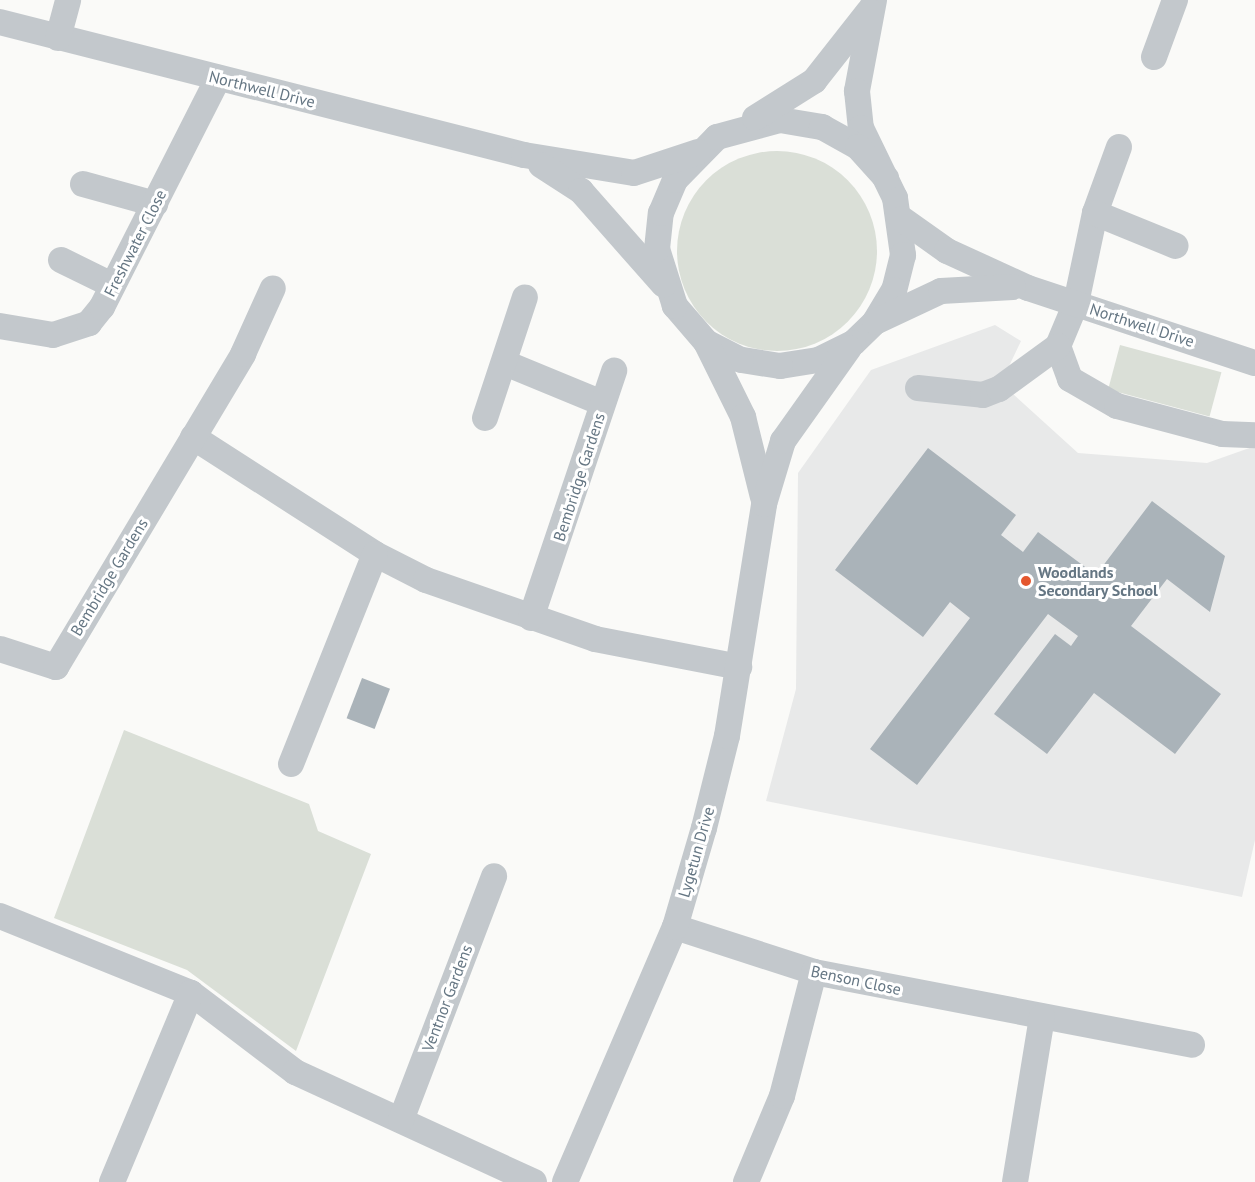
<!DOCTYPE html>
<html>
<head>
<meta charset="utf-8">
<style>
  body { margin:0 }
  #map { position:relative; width:1255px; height:1182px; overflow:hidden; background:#fafaf8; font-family:"PT Sans",sans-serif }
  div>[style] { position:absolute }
  .built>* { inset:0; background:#e8e9e9 }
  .green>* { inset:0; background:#dadfd7; transform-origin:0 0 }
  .round { border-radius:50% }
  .building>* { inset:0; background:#aab3b9; transform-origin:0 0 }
  .minor>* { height:26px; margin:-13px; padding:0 13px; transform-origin:13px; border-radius:13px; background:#c3c8cc }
  .dots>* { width:16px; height:16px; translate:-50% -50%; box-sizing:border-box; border:3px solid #fff; border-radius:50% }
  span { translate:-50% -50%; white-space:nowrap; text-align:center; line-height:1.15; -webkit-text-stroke:6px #fff; paint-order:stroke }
  .street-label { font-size:16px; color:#657683 }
  .poi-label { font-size:16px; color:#657683; font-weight:700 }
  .left { translate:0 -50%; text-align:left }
</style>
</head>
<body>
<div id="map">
  <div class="built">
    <div style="clip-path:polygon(995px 325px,1021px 341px,1001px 383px,1078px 453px,1207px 463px,1255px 446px,1255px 840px,1242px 897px,766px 801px,796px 689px,798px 473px,871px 370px)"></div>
  </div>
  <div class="green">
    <div class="round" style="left:677px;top:151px;width:200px;height:200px"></div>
    <div style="left:1120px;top:345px;width:105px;height:46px;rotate:15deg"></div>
    <div style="clip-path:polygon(124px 730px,309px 804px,318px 831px,371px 854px,296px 1051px,187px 970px,54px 918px)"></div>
  </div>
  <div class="building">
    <div style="clip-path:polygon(928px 448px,1016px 515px,1001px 535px,1023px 552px,1038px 532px,1096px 575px,1152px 501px,1225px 556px,1210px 612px,1167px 579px,1131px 626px,1221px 694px,1175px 754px,1094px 693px,1047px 754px,994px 714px,1055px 634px,1071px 646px,1078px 636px,1048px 614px,917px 785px,870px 749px,970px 618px,950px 602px,923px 637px,835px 570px)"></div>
    <div style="left:362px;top:678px;width:30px;height:43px;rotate:21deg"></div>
  </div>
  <div class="minor">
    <div style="left:874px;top:0;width:93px;rotate:100.6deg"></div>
    <div style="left:857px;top:91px;width:37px;rotate:84deg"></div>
    <div style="left:861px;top:128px;width:78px;rotate:64.1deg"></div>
    <div style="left:895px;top:198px;width:58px;rotate:82deg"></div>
    <div style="left:903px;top:255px;width:36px;rotate:104deg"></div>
    <div style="left:894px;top:290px;width:37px;rotate:121deg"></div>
    <div style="left:875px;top:322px;width:30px;rotate:136deg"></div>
    <div style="left:853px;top:343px;width:39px;rotate:154deg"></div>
    <div style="left:818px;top:360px;width:38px;rotate:171deg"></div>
    <div style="left:780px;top:366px;width:39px;rotate:-171deg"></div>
    <div style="left:741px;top:360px;width:39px;rotate:-153deg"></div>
    <div style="left:706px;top:342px;width:48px;rotate:-130.7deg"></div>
    <div style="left:675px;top:306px;width:60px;rotate:-107.5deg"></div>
    <div style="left:657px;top:249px;width:36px;rotate:-84deg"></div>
    <div style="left:661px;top:213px;width:36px;rotate:-67deg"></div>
    <div style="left:675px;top:180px;width:60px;rotate:-45.7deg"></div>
    <div style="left:717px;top:137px;width:65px;rotate:-15.1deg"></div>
    <div style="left:780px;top:120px;width:43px;rotate:9.5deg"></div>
    <div style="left:822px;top:127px;width:41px;rotate:29.1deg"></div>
    <div style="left:858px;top:147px;width:42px;rotate:47.9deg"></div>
    <div style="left:0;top:22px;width:541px;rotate:14.24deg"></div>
    <div style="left:524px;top:155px;width:111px;rotate:9.3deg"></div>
    <div style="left:634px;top:173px;width:67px;rotate:-18.2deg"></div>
    <div style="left:58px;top:38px;width:39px;rotate:-75deg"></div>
    <div style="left:1154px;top:57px;width:61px;rotate:-69.8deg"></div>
    <div style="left:755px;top:118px;width:70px;rotate:-32.1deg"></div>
    <div style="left:814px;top:81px;width:89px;rotate:-51.8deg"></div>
    <div style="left:1119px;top:147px;width:70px;rotate:110deg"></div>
    <div style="left:1095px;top:213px;width:92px;rotate:101.9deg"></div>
    <div style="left:1076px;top:303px;width:47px;rotate:112.7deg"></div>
    <div style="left:1058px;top:346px;width:35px;rotate:70deg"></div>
    <div style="left:1070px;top:379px;width:54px;rotate:29.9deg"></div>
    <div style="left:1117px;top:406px;width:109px;rotate:14.9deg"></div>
    <div style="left:1222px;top:434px;width:33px;rotate:2deg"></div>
    <div style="left:541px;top:165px;width:48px;rotate:33deg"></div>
    <div style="left:581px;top:191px;width:125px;rotate:48.6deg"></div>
    <div style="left:83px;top:184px;width:75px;rotate:15.5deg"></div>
    <div style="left:1095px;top:213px;width:87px;rotate:22.2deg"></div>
    <div style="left:902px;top:219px;width:55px;rotate:35.4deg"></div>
    <div style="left:947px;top:251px;width:89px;rotate:24.6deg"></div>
    <div style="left:1028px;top:288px;width:239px;rotate:18.3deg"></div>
    <div style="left:61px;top:260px;width:57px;rotate:26.1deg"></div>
    <div style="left:875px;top:322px;width:73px;rotate:-25.2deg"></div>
    <div style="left:941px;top:291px;width:72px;rotate:-3.2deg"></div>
    <div style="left:0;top:326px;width:54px;rotate:9.6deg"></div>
    <div style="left:53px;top:335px;width:38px;rotate:-18deg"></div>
    <div style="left:89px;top:323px;width:21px;rotate:-51deg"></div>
    <div style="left:102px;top:307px;width:257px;rotate:-63.1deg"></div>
    <div style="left:706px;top:342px;width:84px;rotate:63.7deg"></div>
    <div style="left:743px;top:417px;width:82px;rotate:76deg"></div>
    <div style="left:505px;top:363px;width:105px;rotate:22.4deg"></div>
    <div style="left:918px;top:388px;width:65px;rotate:6.1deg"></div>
    <div style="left:983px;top:395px;width:17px;rotate:-21deg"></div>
    <div style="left:999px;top:389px;width:73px;rotate:-36.1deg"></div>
    <div style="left:485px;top:418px;width:127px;rotate:-71.7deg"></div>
    <div style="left:193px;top:437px;width:216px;rotate:32.7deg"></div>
    <div style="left:375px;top:554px;width:57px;rotate:27deg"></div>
    <div style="left:426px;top:580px;width:179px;rotate:19.2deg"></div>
    <div style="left:595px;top:639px;width:147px;rotate:11deg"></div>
    <div style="left:531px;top:618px;width:261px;rotate:-71.4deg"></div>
    <div style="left:0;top:649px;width:59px;rotate:17.8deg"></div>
    <div style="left:56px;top:667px;width:365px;rotate:-59.1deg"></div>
    <div style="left:243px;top:354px;width:72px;rotate:-65.6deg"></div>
    <div style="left:291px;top:764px;width:226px;rotate:-68.2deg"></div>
    <div style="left:0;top:916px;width:206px;rotate:22deg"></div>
    <div style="left:191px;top:993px;width:131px;rotate:37.2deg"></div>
    <div style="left:295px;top:1072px;width:263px;rotate:24.7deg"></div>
    <div style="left:675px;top:927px;width:146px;rotate:17.9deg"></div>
    <div style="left:814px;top:972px;width:385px;rotate:10.9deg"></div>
    <div style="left:401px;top:1120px;width:261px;rotate:-69.1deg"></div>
    <div style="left:112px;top:1182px;width:205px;rotate:-67.3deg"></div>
    <div style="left:565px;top:1182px;width:278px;rotate:-66.7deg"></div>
    <div style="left:675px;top:927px;width:103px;rotate:-73.7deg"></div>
    <div style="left:704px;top:828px;width:95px;rotate:-76deg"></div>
    <div style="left:727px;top:736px;width:235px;rotate:-80.9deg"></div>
    <div style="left:764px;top:504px;width:66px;rotate:-73.2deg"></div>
    <div style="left:783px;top:441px;width:114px;rotate:-54.6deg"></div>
    <div style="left:746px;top:1182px;width:93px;rotate:-67.3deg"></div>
    <div style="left:782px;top:1096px;width:128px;rotate:-75.5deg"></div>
    <div style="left:1015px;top:1182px;width:167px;rotate:-80.7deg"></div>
  </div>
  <div class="dots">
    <div style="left:1026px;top:581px;background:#e4572e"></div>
  </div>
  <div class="street-label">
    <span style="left:262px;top:89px;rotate:14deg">Northwell Drive</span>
    <span style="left:135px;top:243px;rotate:-63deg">Freshwater Close</span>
    <span style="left:1142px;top:325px;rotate:18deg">Northwell Drive</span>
    <span style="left:579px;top:477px;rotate:-72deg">Bembridge Gardens</span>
    <span style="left:109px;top:577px;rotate:-59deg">Bembridge Gardens</span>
    <span style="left:696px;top:852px;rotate:-74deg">Lygetun Drive</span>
    <span style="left:856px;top:980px;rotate:12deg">Benson Close</span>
    <span style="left:447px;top:998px;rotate:-69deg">Ventnor Gardens</span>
  </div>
  <div class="poi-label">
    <span class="left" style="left:1038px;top:581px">Woodlands<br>Secondary School</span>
  </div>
</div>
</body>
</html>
